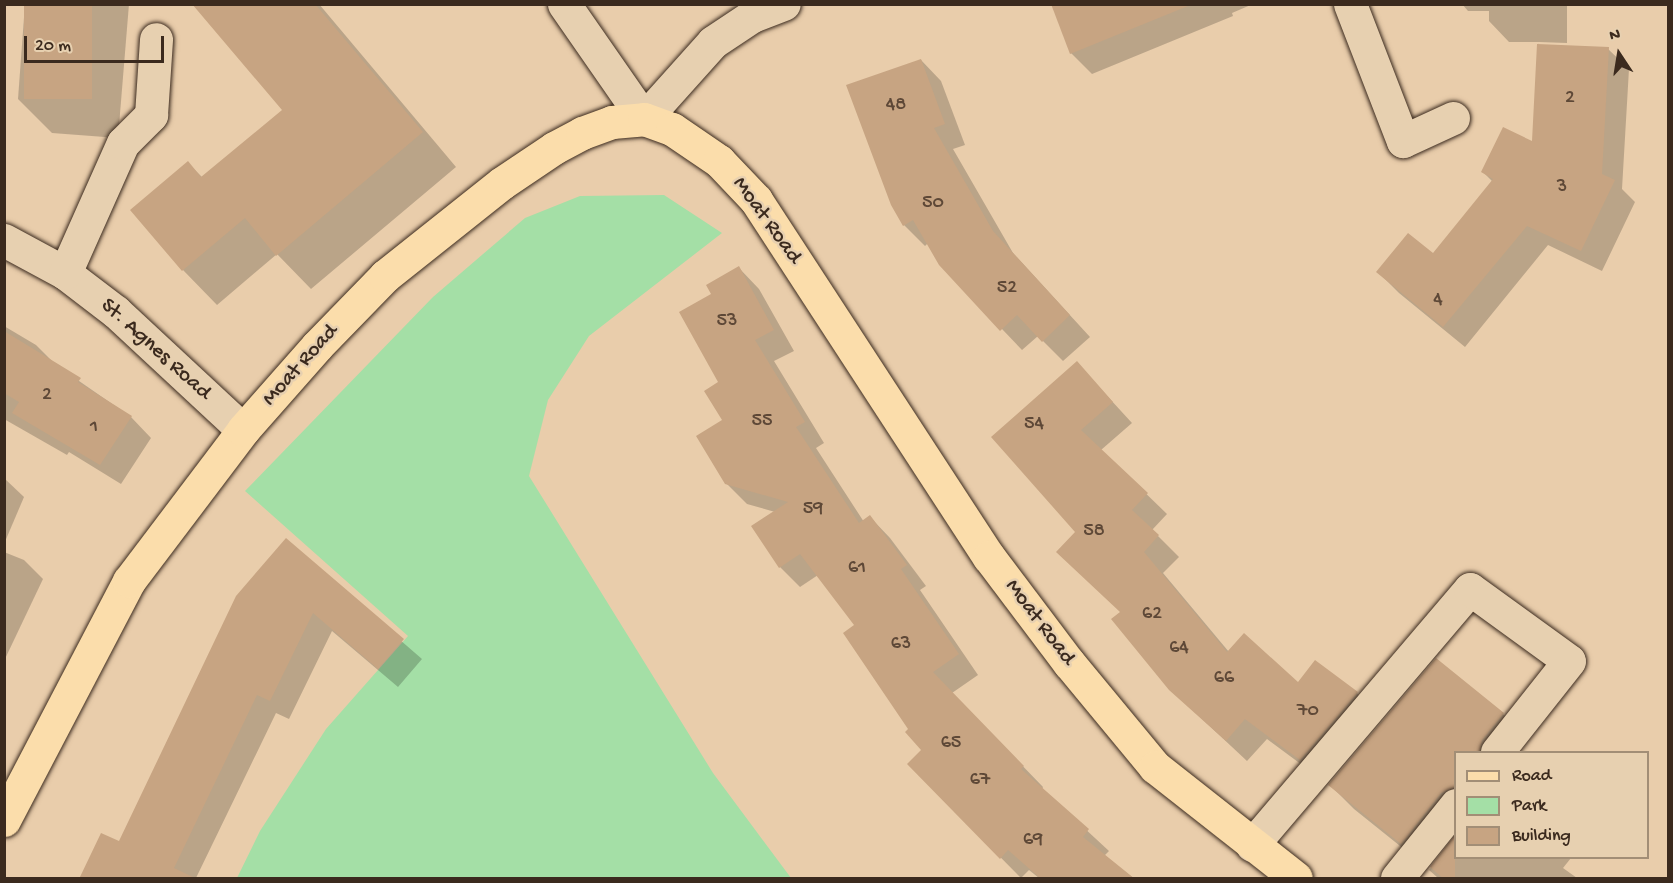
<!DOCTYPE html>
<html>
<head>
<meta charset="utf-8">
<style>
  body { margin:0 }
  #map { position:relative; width:1673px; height:883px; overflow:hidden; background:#e9cdab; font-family:"Gochi Hand",sans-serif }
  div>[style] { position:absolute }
  .green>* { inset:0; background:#a4dfa6 }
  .shadow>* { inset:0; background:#0003 }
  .building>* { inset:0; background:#c7a482; transform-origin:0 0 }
  .roads { filter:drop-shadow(0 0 2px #3b2a1e) drop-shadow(0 0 2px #3b2a1e) }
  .minor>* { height:33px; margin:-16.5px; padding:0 16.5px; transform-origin:16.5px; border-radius:16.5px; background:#e7d0b0 }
  .major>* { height:33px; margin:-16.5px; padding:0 16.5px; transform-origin:16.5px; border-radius:16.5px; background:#fbddab }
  span { translate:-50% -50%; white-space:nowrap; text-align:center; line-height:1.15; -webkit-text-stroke:5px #e7d0b0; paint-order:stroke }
  .number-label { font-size:20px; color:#5e4837 }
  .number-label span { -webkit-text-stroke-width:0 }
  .street-label { font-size:22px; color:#3b2a1e }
  .frame { position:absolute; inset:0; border:6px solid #3b2a1e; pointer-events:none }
  .legend { position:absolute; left:1454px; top:751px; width:195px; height:108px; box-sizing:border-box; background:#e7d0b0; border:2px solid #a28e76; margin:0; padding:8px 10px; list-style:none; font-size:18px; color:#3b2a1e }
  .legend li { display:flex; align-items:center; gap:12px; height:30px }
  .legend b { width:30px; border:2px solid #a28e76 }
  .north { position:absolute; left:1589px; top:24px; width:60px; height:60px; -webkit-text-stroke:4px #e7d0b0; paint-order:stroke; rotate:348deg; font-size:16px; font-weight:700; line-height:24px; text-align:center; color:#3b2a1e }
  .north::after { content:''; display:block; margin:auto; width:21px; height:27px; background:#3b2a1e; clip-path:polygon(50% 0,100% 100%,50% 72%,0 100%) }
  .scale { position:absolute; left:24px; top:36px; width:140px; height:27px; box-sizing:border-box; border:3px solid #3b2a1e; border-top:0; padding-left:8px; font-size:18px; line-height:21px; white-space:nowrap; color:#3b2a1e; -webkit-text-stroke:4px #e7d0b0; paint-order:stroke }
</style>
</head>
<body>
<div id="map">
  <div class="green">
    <div style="clip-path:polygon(664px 195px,722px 233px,589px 336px,548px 400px,529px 476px,713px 773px,791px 878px,237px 878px,260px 831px,326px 729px,408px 636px,245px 491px,433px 297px,525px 218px,580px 196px)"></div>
  </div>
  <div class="shadow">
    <div style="clip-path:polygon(25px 4px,129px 4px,118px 138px,52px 133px,18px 99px)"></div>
    <div style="clip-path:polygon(194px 4px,319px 4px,456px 167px,311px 289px,277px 254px,217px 305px,183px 270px,188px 163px,203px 178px,284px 110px)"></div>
    <div style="clip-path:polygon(1052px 4px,1253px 4px,1232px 13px,1233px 16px,1092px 74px,1071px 53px)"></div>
    <div style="clip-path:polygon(1462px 4px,1567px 4px,1567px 43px,1539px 42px,1539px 45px,1608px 49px,1629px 69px,1622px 189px,1635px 202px,1602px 271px,1548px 245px,1465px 347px,1399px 293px,1378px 272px,1433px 255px,1493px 182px,1483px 172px,1533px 143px,1539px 42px,1509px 42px,1489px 21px,1489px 11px,1468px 11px)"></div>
    <div style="clip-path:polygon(921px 60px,941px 81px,965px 145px,953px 149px,1013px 253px,1090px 337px,1063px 361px,1038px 336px,1022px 350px,940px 264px,928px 243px,925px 246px,904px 225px)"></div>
    <div style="clip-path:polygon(739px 268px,759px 289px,794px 351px,774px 361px,824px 443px,816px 448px,864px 522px,870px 517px,890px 538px,926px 586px,920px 590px,978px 675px,952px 693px,1043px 787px,1042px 789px,1109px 851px,1104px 856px,1133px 878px,1039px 878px,1029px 870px,1021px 878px,936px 792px,923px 750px,856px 626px,818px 575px,800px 587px,780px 567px,775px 512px,747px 504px,726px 483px,724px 421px,713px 295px)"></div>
    <div style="clip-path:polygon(4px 326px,36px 345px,56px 365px,131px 417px,151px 438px,121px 484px,69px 452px,67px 455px,4px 419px)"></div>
    <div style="clip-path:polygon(1077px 363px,1132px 423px,1101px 450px,1167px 514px,1152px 530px,1179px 557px,1163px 573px,1229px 652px,1298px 684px,1357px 693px,1377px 714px,1321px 779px,1267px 739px,1247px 761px,1170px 689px,1121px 612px,1077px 532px)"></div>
    <div style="clip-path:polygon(4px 478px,24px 497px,4px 544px)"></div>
    <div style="clip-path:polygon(286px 541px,422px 659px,398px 687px,332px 631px,289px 719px,276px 713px,196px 878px,81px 878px,119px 843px)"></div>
    <div style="clip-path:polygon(4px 552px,24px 560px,43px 579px,4px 661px)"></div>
    <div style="clip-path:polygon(1503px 714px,1527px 737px,1515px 752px,1456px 752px,1456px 829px,1425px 866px,1354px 809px,1330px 785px)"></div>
    <div style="clip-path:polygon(1456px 838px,1456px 858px,1571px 858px,1563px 868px,1577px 878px,1438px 878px,1429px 870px)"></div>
  </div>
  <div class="building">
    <div style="left:24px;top:4px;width:68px;height:95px"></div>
    <div style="clip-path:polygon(192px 4px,315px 4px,423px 132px,276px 256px,245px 218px,182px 271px,130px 210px,188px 161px,201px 177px,282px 110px)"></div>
    <div style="clip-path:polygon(1051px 4px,1187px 4px,1188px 6px,1070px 54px)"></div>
    <div style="clip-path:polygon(1537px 44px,1609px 47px,1602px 174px,1615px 180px,1581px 251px,1527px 226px,1443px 327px,1376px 272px,1408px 233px,1433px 253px,1493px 179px,1481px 172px,1503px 127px,1532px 141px)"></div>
    <div style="clip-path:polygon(921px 59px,945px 124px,934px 128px,993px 231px,1070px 315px,1042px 342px,1017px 315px,1000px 331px,939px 265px,913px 220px,903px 226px,891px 205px,846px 85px)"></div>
    <div style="clip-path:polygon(739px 266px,774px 330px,755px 340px,805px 422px,796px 427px,859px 523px,870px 515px,907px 565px,901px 569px,959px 654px,933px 672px,1024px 766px,1021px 769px,1089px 829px,1083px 837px,1135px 879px,1041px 879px,1008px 850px,1000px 859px,907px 764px,921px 750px,905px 732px,908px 729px,843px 633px,854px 625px,800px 554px,779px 568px,751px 526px,788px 502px,725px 484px,696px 436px,722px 420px,704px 391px,718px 382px,679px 312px,711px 294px,706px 285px)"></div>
    <div style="clip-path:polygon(4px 331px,81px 378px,78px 382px,132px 416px,100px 465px,12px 413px,19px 402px,4px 393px)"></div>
    <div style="clip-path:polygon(1077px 361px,1113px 402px,1081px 430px,1148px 493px,1132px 510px,1159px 535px,1144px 552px,1227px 652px,1244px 633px,1298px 682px,1315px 660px,1358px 692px,1300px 760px,1245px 719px,1226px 741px,1169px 690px,1111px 619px,1120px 612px,1056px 552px,1075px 532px,991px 437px)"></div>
    <div style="clip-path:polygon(286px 538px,404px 639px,378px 669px,313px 613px,270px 701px,257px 695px,174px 868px,197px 879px,79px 879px,101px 833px,119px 841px,236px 596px)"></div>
    <div style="clip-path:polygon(1436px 658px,1504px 713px,1482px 740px,1479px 753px,1455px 753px,1455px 787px,1441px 793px,1401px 844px,1328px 785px)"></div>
    <div style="clip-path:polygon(1455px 835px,1455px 879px,1444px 879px,1430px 867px)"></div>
  </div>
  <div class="roads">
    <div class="minor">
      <div style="left:564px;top:4px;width:140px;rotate:55.2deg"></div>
      <div style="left:644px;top:119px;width:103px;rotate:-48.1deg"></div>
      <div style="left:713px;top:42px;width:47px;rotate:-33.7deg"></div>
      <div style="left:752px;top:16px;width:34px;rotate:-21deg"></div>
      <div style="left:1350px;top:4px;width:147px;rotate:68.9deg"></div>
      <div style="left:1403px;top:141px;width:55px;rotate:-24.7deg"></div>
      <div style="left:4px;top:240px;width:69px;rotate:28.4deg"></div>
      <div style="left:65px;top:273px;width:64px;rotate:37.4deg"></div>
      <div style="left:116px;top:312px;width:173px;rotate:42.9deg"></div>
      <div style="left:65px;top:273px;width:142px;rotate:-66deg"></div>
      <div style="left:123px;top:143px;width:40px;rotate:-45deg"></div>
      <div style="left:151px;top:115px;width:76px;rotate:-86.2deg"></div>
      <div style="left:1252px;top:845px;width:336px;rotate:-49.6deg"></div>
      <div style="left:1470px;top:589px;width:122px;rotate:36deg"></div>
      <div style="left:1569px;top:661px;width:116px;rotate:128.4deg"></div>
      <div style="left:1397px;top:878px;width:94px;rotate:-51.1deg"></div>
    </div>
    <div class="major">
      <div style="left:4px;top:820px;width:270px;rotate:-62.4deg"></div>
      <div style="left:129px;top:581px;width:189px;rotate:-52.9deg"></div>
      <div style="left:243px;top:430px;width:112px;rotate:-48.6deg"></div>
      <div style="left:317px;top:346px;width:98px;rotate:-45.8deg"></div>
      <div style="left:385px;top:276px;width:149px;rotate:-38.5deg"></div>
      <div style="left:502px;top:183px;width:63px;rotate:-33.9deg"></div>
      <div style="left:554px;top:148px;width:32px;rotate:-28deg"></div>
      <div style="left:582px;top:133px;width:32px;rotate:-20deg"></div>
      <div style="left:612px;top:122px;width:32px;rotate:-5deg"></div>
      <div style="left:644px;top:119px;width:30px;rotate:20deg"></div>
      <div style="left:672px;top:129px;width:57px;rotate:34.2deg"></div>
      <div style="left:719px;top:161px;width:54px;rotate:46.5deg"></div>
      <div style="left:756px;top:200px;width:426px;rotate:56.9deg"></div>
      <div style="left:989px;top:557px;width:133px;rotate:53deg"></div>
      <div style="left:1069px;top:663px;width:135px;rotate:50.4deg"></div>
      <div style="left:1155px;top:767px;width:179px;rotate:38.2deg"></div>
    </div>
  </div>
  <div class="number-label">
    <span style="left:1570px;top:98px">2</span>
    <span style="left:896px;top:105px">48</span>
    <span style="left:1562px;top:187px">3</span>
    <span style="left:933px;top:203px">50</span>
    <span style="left:1007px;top:288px">52</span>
    <span style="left:1438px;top:300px">4</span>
    <span style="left:727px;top:321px">53</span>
    <span style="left:47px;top:395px">2</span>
    <span style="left:762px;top:421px">55</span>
    <span style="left:1034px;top:424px">54</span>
    <span style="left:94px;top:427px">1</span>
    <span style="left:813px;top:509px">59</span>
    <span style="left:1094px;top:531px">58</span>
    <span style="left:857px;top:568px">61</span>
    <span style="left:1152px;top:614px">62</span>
    <span style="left:901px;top:644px">63</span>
    <span style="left:1179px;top:648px">64</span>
    <span style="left:1224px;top:678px">66</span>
    <span style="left:1308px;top:711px">70</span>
    <span style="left:951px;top:743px">65</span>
    <span style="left:980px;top:780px">67</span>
    <span style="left:1033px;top:840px">69</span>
  </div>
  <div class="street-label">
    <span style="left:766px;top:221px;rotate:54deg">Moat Road</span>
    <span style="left:155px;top:350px;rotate:42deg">St. Agnes Road</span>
    <span style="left:301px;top:366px;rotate:-48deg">Moat Road</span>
    <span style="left:1039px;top:623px;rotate:53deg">Moat Road</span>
  </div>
  <div class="frame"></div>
  <ul class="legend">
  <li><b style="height:8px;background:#fbddab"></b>Road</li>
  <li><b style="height:16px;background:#a4dfa6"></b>Park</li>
  <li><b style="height:16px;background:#c7a482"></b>Building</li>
  </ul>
  <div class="north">N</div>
  <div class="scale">20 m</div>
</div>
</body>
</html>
